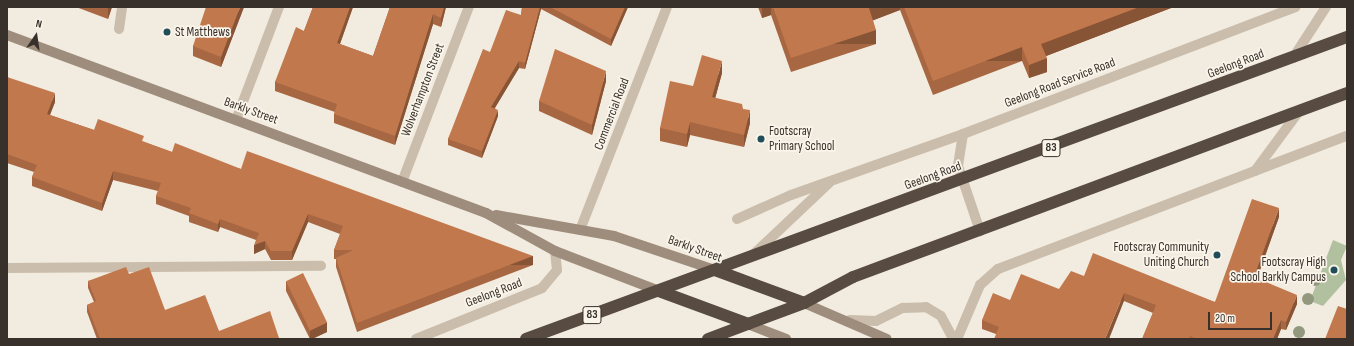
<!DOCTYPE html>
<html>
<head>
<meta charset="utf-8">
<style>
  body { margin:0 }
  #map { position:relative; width:1354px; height:346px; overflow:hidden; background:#f2ebdf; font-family:"Sofia Sans Condensed",sans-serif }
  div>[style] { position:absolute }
  .green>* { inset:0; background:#b1c19f }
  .lane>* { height:10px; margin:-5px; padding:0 5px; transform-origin:5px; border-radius:5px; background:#cabdab }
  .street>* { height:10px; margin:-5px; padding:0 5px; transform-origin:5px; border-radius:5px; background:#cabdab }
  .secondary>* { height:10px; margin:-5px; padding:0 5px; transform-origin:5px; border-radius:5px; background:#9e8d7c }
  .highway>* { height:12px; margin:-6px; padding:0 6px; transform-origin:6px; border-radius:6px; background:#584b41 }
  .trees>* { width:12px; height:12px; margin:-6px; border-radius:50%; background:#91987e }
  .wall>* { inset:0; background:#a76742 }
  .shaded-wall>* { inset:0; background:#885436; transform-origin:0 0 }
  .building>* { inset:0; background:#c2784d; transform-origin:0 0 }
  .dots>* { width:11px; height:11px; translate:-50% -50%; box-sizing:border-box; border:2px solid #faf5eb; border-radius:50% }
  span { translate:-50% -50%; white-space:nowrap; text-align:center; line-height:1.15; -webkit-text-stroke:3.5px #faf5eb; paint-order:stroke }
  .shield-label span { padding:1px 3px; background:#faf5eb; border:1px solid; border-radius:3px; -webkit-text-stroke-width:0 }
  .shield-label { font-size:12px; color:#38302a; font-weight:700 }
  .poi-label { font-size:13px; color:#38302a }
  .left { translate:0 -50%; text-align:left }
  .right { translate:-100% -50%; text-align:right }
  .street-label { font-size:13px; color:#38302a }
  .frame { position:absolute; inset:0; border:8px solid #38302a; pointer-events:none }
  .north { position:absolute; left:16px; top:16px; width:40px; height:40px; -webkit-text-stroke:3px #faf5eb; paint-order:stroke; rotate:13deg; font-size:11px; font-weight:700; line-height:16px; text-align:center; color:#38302a }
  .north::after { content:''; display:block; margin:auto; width:14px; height:18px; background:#38302a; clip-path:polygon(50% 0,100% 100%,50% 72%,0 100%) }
  .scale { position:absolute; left:1208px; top:312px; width:64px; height:18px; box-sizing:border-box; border:2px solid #38302a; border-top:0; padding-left:5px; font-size:12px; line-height:14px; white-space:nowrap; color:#38302a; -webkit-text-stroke:3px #faf5eb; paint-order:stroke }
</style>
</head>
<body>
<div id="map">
  <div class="green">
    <div style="clip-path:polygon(1333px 240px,1347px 246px,1341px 260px,1346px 280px,1323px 306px,1310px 301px)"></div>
  </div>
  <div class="lane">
    <div style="left:119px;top:29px;width:22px;rotate:-82deg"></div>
    <div style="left:7px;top:268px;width:314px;rotate:-0.4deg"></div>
    <div style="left:850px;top:320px;width:26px;rotate:2deg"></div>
    <div style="left:876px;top:321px;width:30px;rotate:-26deg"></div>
    <div style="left:903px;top:308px;width:23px;rotate:-2deg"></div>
    <div style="left:926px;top:307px;width:17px;rotate:31deg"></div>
    <div style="left:941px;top:316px;width:26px;rotate:62deg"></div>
  </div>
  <div class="street">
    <div style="left:1293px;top:58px;width:61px;rotate:-57.1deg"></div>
    <div style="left:236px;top:120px;width:121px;rotate:-69.2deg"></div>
    <div style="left:963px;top:134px;width:32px;rotate:99deg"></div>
    <div style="left:958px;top:166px;width:69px;rotate:71.3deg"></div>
    <div style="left:1255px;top:171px;width:76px;rotate:-53.6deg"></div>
    <div style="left:402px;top:182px;width:187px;rotate:-69.1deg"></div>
    <div style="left:737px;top:219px;width:59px;rotate:-24deg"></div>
    <div style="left:791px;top:195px;width:182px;rotate:-19.5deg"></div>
    <div style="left:963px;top:134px;width:356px;rotate:-20.9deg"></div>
    <div style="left:580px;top:230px;width:239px;rotate:-68.7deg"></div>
    <div style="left:755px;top:253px;width:102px;rotate:-43.4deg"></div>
    <div style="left:416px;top:339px;width:136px;rotate:-22deg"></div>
    <div style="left:542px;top:288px;width:23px;rotate:-50deg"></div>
    <div style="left:557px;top:270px;width:19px;rotate:-96deg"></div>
    <div style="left:957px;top:339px;width:59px;rotate:-66.9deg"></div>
    <div style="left:980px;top:285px;width:24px;rotate:-42deg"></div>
    <div style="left:998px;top:269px;width:373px;rotate:-20.9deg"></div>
  </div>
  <div class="secondary">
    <div style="left:7px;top:35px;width:511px;rotate:20.39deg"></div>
    <div style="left:486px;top:213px;width:79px;rotate:28.8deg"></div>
    <div style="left:555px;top:251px;width:111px;rotate:21deg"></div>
    <div style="left:496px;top:215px;width:120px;rotate:10.1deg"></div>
    <div style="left:614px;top:236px;width:107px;rotate:18.6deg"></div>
    <div style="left:804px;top:303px;width:90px;rotate:23.4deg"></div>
    <div style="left:748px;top:324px;width:41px;rotate:21.5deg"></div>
  </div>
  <div class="highway">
    <div style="left:715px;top:270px;width:95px;rotate:20.3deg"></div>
    <div style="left:659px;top:291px;width:95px;rotate:20.3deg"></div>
    <div style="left:526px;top:339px;width:875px;rotate:-20.2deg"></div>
    <div style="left:708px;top:339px;width:103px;rotate:-20.6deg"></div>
    <div style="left:804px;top:303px;width:55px;rotate:-28deg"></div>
    <div style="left:853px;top:277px;width:527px;rotate:-20.43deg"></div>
  </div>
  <div class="trees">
    <div style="left:1315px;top:280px"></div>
    <div style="left:1308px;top:299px"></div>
    <div style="left:1299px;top:332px"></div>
  </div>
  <div class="wall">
    <div style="clip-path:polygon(76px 7px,112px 7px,108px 19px)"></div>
    <div style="clip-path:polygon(244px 7px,221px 67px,193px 56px,193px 46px)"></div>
    <div style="clip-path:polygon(313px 7px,353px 7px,340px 44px,373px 56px,390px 7px,446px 7px,441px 27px,433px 24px,395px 145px,334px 123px,334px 114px,335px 112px,275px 91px,275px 82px,304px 31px)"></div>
    <div style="clip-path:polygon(522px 7px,628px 7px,611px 46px,541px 9px,525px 69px,519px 68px,495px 108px,498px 116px,482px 158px,448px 145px,448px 139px,490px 52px,521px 15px)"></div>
    <div style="clip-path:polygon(758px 7px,1171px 7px,1171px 8px,1046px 56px,1047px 72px,1029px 78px,1022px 61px,933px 95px,900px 10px,873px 20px,876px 44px,791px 72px,771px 15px,762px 18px)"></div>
    <div style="clip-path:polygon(722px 73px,715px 98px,743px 109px,750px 123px,744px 147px,690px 135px,687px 147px,660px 141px,660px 128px,693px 86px)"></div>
    <div style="clip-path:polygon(7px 77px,55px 102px,50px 115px,94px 130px,144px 142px,172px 152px,241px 169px,533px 265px,357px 332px,336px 267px,336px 259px,334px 259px,334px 250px,340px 234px,308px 222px,292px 260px,271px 260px,265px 249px,254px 254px,256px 240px,220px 227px,218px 232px,189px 222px,189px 216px,156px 204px,156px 196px,158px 191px,113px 180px,102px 211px,32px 186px,32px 177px,34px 172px,7px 163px)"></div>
    <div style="clip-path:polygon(606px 81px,592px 135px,539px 111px,539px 101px)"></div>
    <div style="clip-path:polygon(1279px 217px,1257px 279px,1297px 304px,1286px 330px,1281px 329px,1277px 339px,1142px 339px,1153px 313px,1124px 301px,996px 334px,982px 329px,982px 320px,1010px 300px,1059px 289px,1084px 276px,1215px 302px)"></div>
    <div style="clip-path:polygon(129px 274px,165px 310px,219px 331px,279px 339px,97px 339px,87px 312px,87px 305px,94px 302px,88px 288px,88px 281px)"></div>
    <div style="clip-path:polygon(286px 281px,327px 332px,312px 339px,310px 339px,286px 291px)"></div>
  </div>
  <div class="shaded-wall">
    <div style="clip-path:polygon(108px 7px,112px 7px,108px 19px)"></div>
    <div style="clip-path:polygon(240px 7px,244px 7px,221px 67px,221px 57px)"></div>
    <div style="clip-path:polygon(350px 7px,353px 7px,337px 52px,337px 43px)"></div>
    <div style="clip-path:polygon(444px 7px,446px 7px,441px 27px,441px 18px)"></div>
    <div style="clip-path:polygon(540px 7px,541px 7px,541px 9px,525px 69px,525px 63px)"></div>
    <div style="clip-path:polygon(625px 7px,628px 7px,611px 46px,611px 39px)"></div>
    <div style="clip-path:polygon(762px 7px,771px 7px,771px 15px,762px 18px)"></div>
    <div style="clip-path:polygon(872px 7px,900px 7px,900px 10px,869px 22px,869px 8px)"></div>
    <div style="clip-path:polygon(1139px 7px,1171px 7px,1171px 8px,1041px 58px,1041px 44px)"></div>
    <div style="clip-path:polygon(433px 14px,433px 24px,395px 145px,395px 136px)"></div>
    <div style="left:876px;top:30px;width:14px;height:89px;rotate:90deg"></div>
    <div style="left:1022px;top:47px;width:14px;height:95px;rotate:90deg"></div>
    <div style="clip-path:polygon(1047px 58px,1047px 72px,1029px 78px,1029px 65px)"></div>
    <div style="clip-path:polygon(519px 61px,519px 68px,491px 114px,491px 107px)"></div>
    <div style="clip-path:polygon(722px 61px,722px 73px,712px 110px,712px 97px)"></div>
    <div style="clip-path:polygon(606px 71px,606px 81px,592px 135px,592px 125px)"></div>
    <div style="clip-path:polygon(55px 93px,55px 102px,47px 122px,47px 114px)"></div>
    <div style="clip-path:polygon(498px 110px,498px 116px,482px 158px,482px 151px)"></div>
    <div style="clip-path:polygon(750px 110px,750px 123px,744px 147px,744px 135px)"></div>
    <div style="clip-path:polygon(690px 122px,690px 135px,687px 147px,687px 134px)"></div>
    <div style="clip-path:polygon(113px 171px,113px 180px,102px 211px,102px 203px)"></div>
    <div style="clip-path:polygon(1279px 208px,1279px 217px,1254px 286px,1254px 277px)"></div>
    <div style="clip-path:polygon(308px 214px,308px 222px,292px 260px,292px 251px)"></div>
    <div style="clip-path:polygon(220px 219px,220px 227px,218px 232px,218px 224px)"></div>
    <div style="clip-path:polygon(265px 241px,265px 249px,254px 254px,254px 245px)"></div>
    <div style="left:533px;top:256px;width:9px;height:188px;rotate:90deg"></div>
    <div style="clip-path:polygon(1124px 293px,1124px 301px,1109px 339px,1105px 339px)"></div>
    <div style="clip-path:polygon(1297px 295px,1297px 304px,1286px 330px,1286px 322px)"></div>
    <div style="clip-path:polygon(1281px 320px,1281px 329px,1277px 339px,1273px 339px)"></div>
    <div style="clip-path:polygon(327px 322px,327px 332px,312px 339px,310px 339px,310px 330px)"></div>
  </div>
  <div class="building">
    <div style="clip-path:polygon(206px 7px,240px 7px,221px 57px,193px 46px)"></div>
    <div style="clip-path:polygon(313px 7px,350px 7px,337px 43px,373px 56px,390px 7px,444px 7px,441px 18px,433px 14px,395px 136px,334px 114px,337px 104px,275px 82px,296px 27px,304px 31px)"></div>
    <div style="clip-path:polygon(522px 7px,540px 7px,525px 63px,519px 61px,491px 107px,498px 110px,482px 151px,448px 139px,483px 49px,490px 52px,506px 10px,521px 15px)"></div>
    <div style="clip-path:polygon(550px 7px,625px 7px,611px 39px)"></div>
    <div style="clip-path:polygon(773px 7px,872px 7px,869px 8px,876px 30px,791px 58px)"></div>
    <div style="clip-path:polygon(904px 7px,1139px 7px,1041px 44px,1047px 58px,1029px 65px,1022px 47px,933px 81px)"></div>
    <div style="clip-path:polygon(555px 49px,606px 71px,592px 125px,539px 101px)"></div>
    <div style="clip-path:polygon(702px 55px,722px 61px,712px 97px,742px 104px,743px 109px,750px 110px,744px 135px,690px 122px,687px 134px,660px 128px,670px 81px,693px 86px)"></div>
    <div style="clip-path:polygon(7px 77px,55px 93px,47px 114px,94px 130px,98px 119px,144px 136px,142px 141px,172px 152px,175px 143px,241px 169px,247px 151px,533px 256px,357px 323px,336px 258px,353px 250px,334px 250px,343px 226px,308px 214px,292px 251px,271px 251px,265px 241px,254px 245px,259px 233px,220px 219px,218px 224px,189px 213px,191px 208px,156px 196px,161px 183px,113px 171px,102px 203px,32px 177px,37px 165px,7px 154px,7px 141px,8px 139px,7px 139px)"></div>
    <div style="clip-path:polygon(1252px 199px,1279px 208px,1254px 277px,1297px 295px,1286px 322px,1281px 320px,1273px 339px,1197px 339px,1190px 336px,1189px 339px,1142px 339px,1156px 305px,1124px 293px,1105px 339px,994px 339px,999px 327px,982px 320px,993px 293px,1010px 300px,1021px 274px,1059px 289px,1071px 271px,1084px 276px,1093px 253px,1215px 302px)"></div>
    <div style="clip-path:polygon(126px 267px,129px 274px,149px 267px,165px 310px,205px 295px,219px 331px,270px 311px,279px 338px,275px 339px,100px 339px,87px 305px,96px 301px,88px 281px)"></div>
    <div style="left:303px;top:273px;width:55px;height:19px;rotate:64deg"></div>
    <div style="clip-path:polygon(1338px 306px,1347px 309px,1347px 339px,1325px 339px)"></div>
  </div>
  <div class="dots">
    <div style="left:167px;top:32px;background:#204d58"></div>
    <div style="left:761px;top:139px;background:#204d58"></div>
    <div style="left:1217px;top:255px;background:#204d58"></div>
    <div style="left:1334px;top:270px;background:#204d58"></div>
  </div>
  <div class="shield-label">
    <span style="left:1051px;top:148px">83</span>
    <span style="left:592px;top:315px">83</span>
  </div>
  <div class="poi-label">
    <span class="left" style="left:175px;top:32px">St Matthews</span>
    <span class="left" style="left:769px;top:139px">Footscray<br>Primary School</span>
    <span class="right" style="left:1209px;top:255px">Footscray Community<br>Uniting Church</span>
    <span class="right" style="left:1326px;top:270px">Footscray High<br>School Barkly Campus</span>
  </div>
  <div class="street-label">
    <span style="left:1236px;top:64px;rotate:-21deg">Geelong Road</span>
    <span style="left:1060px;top:83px;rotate:-21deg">Geelong Road Service Road</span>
    <span style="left:423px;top:90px;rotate:-69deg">Wolverhampton Street</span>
    <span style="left:251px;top:111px;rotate:20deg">Barkly Street</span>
    <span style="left:612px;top:114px;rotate:-69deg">Commercial Road</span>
    <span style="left:933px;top:176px;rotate:-20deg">Geelong Road</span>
    <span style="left:695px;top:249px;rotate:20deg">Barkly Street</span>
    <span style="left:494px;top:293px;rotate:-21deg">Geelong Road</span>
  </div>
  <div class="frame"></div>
  <div class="north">N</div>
  <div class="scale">20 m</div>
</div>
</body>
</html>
